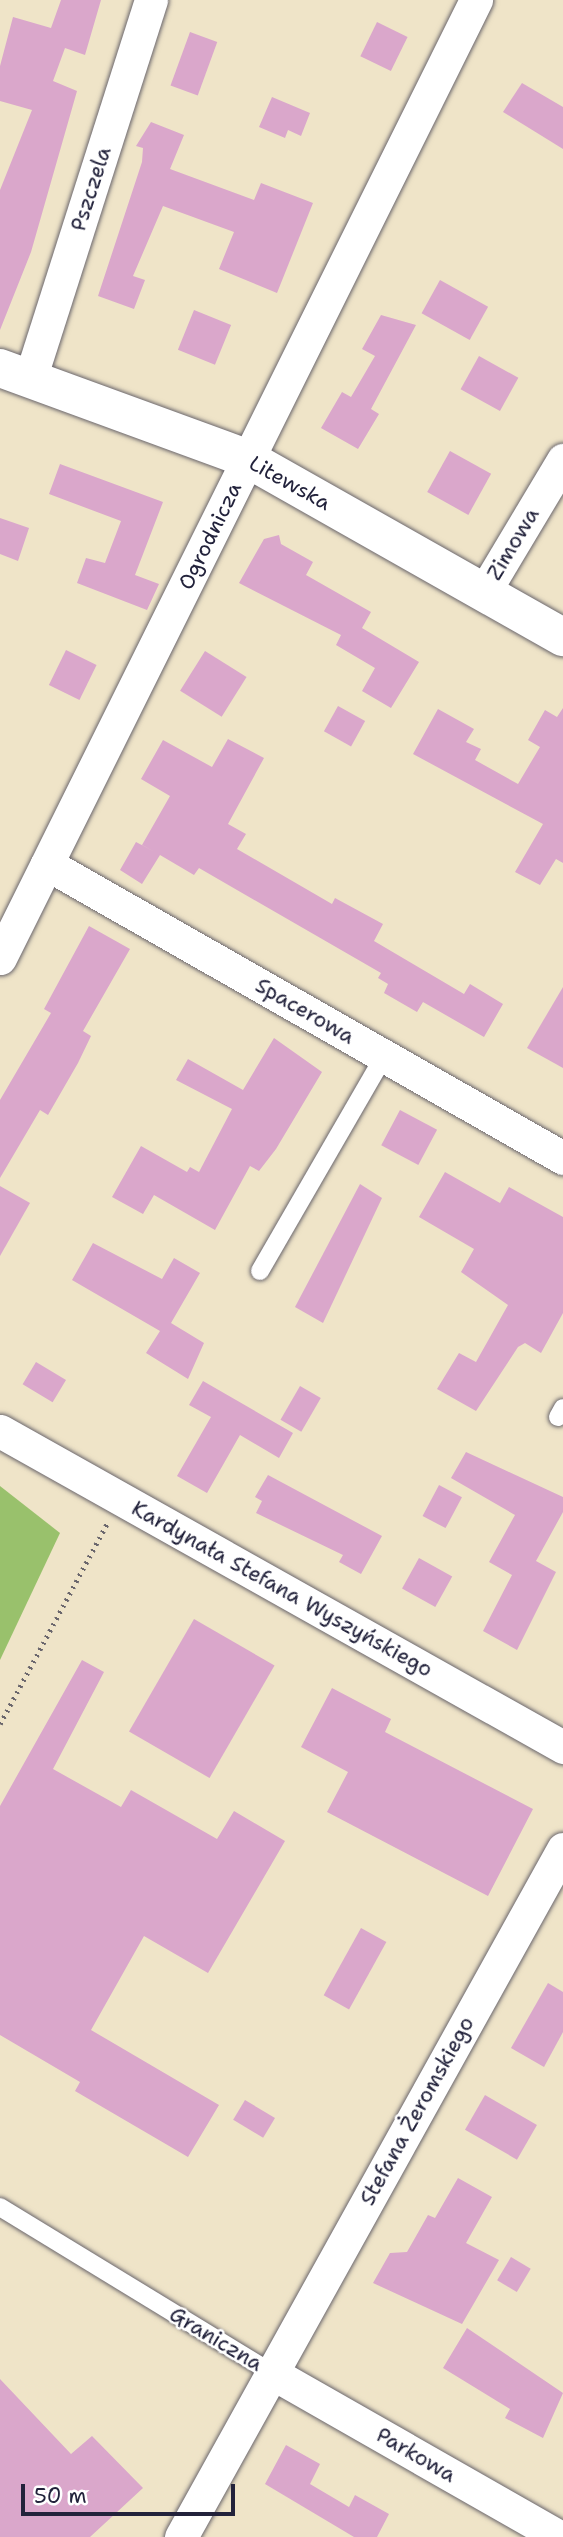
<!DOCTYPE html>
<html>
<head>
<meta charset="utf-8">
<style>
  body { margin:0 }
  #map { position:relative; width:563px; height:2537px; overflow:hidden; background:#efe4c8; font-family:"Shantell Sans",sans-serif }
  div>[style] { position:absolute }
  .green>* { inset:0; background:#99c16c }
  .building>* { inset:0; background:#daa7cb; transform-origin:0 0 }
  .path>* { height:4.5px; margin-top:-2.25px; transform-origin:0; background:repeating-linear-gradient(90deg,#6a666c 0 2px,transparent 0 7px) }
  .roads { filter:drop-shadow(0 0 2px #6a666c) drop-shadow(0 0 2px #6a666c) }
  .lane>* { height:18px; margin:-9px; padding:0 9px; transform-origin:9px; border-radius:9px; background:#fff }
  .street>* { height:33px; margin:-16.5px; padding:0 16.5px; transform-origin:16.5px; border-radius:16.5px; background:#fff }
  .secondary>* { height:38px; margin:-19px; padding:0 19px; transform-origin:19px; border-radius:19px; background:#fff }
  span { translate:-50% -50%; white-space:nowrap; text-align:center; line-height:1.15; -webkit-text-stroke:5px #fff; paint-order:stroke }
  .street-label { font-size:21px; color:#22223b }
  .scale { position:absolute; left:21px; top:2484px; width:214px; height:32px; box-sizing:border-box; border:4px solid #22223b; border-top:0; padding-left:9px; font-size:21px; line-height:24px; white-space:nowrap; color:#22223b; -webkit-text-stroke:5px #fff; paint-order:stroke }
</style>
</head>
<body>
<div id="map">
  <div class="green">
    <div style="clip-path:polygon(0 1486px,60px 1533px,0 1660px)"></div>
  </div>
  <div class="building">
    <div style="clip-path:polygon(61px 0,101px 0,85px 55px,65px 48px,53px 81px,77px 91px,31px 252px,0 330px,0 190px,32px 110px,0 101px,0 66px,13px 17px,51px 28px)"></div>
    <div style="left:377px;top:22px;width:34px;height:38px;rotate:26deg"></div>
    <div style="left:190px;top:32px;width:29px;height:57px;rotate:20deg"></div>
    <div style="clip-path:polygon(522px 83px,563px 107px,563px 149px,503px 112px)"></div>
    <div style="clip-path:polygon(272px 97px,310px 113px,301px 136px,288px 130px,285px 138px,259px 127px)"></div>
    <div style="clip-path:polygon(151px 122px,184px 135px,170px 169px,254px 200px,261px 183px,313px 203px,277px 293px,219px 269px,234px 232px,163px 206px,133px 276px,145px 280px,134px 309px,98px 296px,142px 162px,143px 148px,136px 146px)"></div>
    <div style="left:440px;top:280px;width:55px;height:38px;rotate:29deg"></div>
    <div style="left:194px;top:310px;width:40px;height:43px;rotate:22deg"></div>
    <div style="clip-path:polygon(381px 315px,416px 325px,371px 409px,379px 414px,358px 449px,321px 428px,342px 392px,351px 397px,375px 356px,362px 349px)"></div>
    <div style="left:479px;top:356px;width:45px;height:38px;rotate:29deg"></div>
    <div style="left:450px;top:451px;width:47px;height:47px;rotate:29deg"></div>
    <div style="clip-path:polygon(60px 464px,163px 502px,135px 575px,159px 584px,147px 610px,77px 583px,86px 558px,105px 563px,121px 521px,49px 494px)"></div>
    <div style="clip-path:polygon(0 518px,29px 528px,18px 561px,0 554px)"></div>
    <div style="clip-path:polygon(279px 535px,281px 544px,313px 562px,306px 575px,371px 612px,362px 628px,419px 662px,391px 708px,362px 691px,375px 668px,336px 645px,341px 635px,239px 583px,264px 539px)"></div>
    <div style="left:66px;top:650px;width:34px;height:39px;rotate:26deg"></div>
    <div style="left:205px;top:651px;width:49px;height:47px;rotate:32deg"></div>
    <div style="left:338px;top:706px;width:31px;height:29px;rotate:29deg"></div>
    <div style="clip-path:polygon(563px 708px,563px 863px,556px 859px,540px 885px,515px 872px,543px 824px,413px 754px,438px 709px,474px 729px,466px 742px,481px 749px,475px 760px,518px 784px,540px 747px,528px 740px,545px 710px,557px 717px)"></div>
    <div style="clip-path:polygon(228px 739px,264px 758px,228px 824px,246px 834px,237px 849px,332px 904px,335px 898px,383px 924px,374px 941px,464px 994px,470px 984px,503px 1004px,484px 1037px,423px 1002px,417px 1012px,384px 993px,388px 984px,378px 978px,381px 973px,199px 868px,194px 875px,160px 855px,142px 884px,120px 870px,136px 842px,155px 852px,142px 845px,170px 796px,141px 779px,163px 740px,212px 767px)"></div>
    <div style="clip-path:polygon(89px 926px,130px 949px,83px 1031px,91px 1036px,78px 1063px,48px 1115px,40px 1110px,0 1178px,0 1100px,51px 1013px,44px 1009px)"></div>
    <div style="clip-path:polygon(563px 987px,563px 1068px,527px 1048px)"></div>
    <div style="clip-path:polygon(274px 1038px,322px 1072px,276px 1149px,259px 1171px,250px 1166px,215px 1230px,154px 1195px,143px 1214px,112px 1197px,141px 1146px,187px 1172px,190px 1167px,199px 1172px,232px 1109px,176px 1080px,188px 1059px,243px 1090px)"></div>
    <div style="left:400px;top:1110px;width:42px;height:40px;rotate:28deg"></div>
    <div style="clip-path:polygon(445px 1172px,500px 1203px,509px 1187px,563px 1217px,563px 1313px,541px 1353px,525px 1343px,518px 1347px,476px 1411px,437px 1389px,459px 1353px,476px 1362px,508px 1305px,461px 1272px,474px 1249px,419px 1217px)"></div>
    <div style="clip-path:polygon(360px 1184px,382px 1198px,323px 1323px,295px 1307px)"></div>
    <div style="clip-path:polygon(0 1186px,30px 1203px,0 1256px)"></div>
    <div style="clip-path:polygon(93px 1243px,162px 1279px,174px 1258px,200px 1273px,171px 1323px,204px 1343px,188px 1379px,146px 1353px,160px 1331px,72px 1280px)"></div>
    <div style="left:36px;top:1362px;width:35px;height:26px;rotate:31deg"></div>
    <div style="clip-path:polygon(203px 1381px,293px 1433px,279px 1458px,240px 1435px,207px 1493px,177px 1476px,211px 1417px,189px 1405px)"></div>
    <div style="left:300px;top:1386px;width:24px;height:39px;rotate:30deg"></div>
    <div style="clip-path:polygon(466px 1452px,563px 1497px,563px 1512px,536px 1561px,556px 1572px,517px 1650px,483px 1631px,512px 1575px,489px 1562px,515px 1515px,451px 1478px)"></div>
    <div style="clip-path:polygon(268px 1475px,382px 1536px,361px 1574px,339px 1562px,343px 1555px,256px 1513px,262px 1501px,255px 1497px)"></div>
    <div style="left:439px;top:1485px;width:26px;height:35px;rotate:28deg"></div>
    <div style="left:419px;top:1558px;width:38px;height:35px;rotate:29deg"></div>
    <div style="left:194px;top:1619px;width:93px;height:130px;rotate:30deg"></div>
    <div style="clip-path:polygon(82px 1660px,104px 1672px,53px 1769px,121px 1807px,131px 1790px,217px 1839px,234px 1811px,285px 1841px,208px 1973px,144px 1936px,91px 2030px,219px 2105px,188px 2157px,75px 2091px,80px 2082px,0 2035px,0 1806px)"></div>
    <div style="clip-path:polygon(332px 1688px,391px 1719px,385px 1732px,533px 1809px,488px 1896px,327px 1812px,348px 1772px,301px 1747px)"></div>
    <div style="left:361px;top:1928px;width:29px;height:77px;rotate:29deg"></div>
    <div style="clip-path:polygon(548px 1983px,563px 1992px,563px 2032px,544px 2067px,511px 2048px)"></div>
    <div style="left:485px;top:2095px;width:60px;height:40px;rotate:30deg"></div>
    <div style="left:245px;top:2100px;width:35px;height:23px;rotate:31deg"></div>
    <div style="clip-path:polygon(458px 2178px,492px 2197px,466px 2243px,499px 2260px,462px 2324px,373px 2283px,390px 2253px,407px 2252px,428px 2215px,435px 2218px)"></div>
    <div style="left:511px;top:2257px;width:23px;height:27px;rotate:31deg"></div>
    <div style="clip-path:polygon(467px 2328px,563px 2393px,543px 2438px,505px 2418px,510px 2409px,443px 2368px)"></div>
    <div style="clip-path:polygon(0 2379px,71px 2454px,92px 2436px,143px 2488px,90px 2537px,0 2537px)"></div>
    <div style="clip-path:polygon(286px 2445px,320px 2464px,310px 2484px,349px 2507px,355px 2495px,389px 2514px,377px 2537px,354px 2537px,265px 2484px)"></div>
  </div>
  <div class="path">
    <div style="left:0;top:1724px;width:227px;rotate:-61.9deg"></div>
  </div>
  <div class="roads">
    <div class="lane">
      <div style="left:260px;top:1271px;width:248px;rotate:-60deg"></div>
      <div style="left:558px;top:1417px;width:10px;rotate:-61deg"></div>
      <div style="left:0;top:2207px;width:319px;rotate:31.4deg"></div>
    </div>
    <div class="street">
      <div style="left:30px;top:379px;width:398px;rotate:-72.3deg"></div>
      <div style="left:484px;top:592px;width:154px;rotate:-59.1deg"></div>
      <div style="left:47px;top:864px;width:594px;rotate:29.67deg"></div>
      <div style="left:0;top:958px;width:1070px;rotate:-63.58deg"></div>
      <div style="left:0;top:1431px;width:646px;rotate:29.3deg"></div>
      <div style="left:272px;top:2373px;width:331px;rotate:29.7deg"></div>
      <div style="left:181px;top:2537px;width:787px;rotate:-60.96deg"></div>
    </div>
    <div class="secondary">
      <div style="left:0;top:368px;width:264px;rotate:20.1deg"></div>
      <div style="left:248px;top:459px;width:362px;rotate:29.5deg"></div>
    </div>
  </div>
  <div class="street-label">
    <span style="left:91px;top:189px;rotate:-72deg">Pszczela</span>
    <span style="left:290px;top:483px;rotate:29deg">Litewska</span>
    <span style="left:210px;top:536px;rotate:-64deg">Ogrodnicza</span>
    <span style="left:513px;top:544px;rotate:-59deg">Zimowa</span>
    <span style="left:305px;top:1011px;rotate:30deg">Spacerowa</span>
    <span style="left:282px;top:1589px;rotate:29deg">Kardynała Stefana Wyszyńskiego</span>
    <span style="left:417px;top:2111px;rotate:-61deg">Stefana Żeromskiego</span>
    <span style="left:216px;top:2339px;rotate:31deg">Graniczna</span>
    <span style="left:416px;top:2455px;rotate:30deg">Parkowa</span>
  </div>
  <div class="scale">50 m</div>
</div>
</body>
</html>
